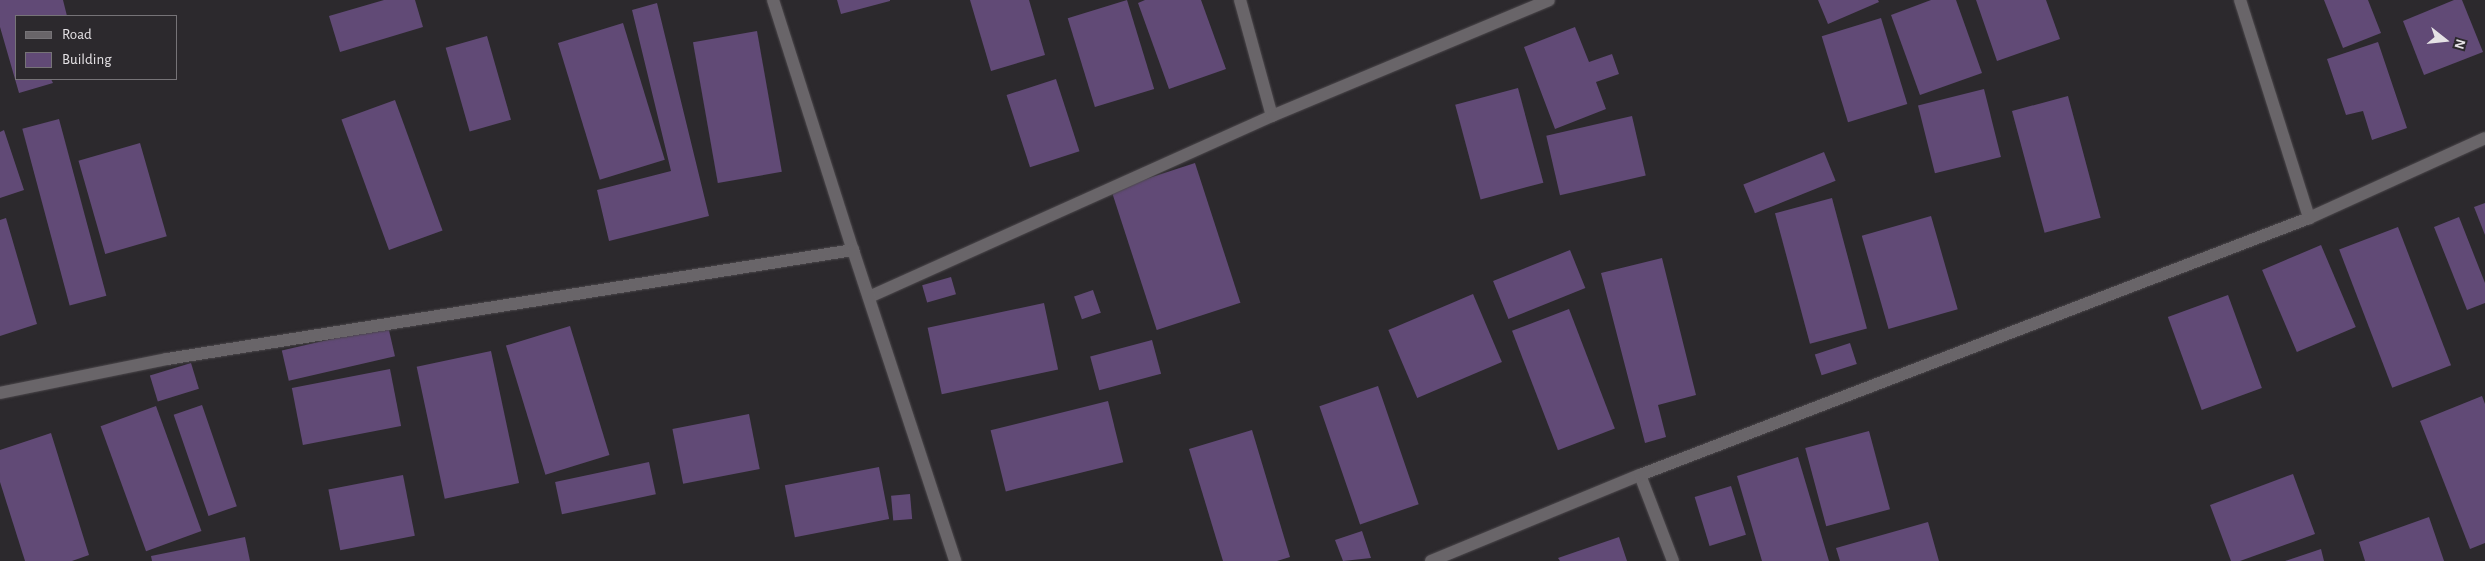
<!DOCTYPE html>
<html>
<head>
<meta charset="utf-8">
<style>
  body { margin:0 }
  #map { position:relative; width:2485px; height:561px; overflow:hidden; background:#2c292d; font-family:"Alegreya Sans",sans-serif }
  div>[style] { position:absolute }
  .building>* { inset:0; background:#614a76; transform-origin:0 0 }
  .roads { filter:drop-shadow(0 0 1px #4b474b) drop-shadow(0 0 1px #4b474b) }
  .street>* { height:12px; margin:-6px; padding:0 6px; transform-origin:6px; border-radius:6px; background:#696569 }
  span { translate:-50% -50%; white-space:nowrap; text-align:center; line-height:1.15; -webkit-text-stroke:4.5px #2c292d; paint-order:stroke }
  .legend { position:absolute; left:15px; top:15px; width:162px; height:65px; box-sizing:border-box; background:#2c292d; border:1px solid #767377; margin:0; padding:6px 9px; list-style:none; font-size:15px; color:#e5e2e5 }
  .legend li { display:flex; align-items:center; gap:10px; height:25px }
  .legend b { width:25px; border:1px solid #767377 }
  .north { position:absolute; left:2420px; top:15px; width:50px; height:50px; -webkit-text-stroke:4px #2c292d; paint-order:stroke; rotate:106deg; font-size:14px; font-weight:700; line-height:20px; text-align:center; color:#e5e2e5 }
  .north::after { content:''; display:block; margin:auto; width:18px; height:22px; background:#e5e2e5; clip-path:polygon(50% 0,100% 100%,50% 72%,0 100%) }
</style>
</head>
<body>
<div id="map">
  <div class="building">
    <div style="clip-path:polygon(0 0,63px 0,67px 16px,16px 16px,16px 79px,51px 79px,53px 83px,19px 93px,0 27px)"></div>
    <div style="clip-path:polygon(384px 0,415px 0,423px 27px,340px 52px,329px 16px)"></div>
    <div style="clip-path:polygon(837px 0,890px 0,890px 1px,841px 14px)"></div>
    <div style="clip-path:polygon(970px 0,1029px 0,1045px 55px,991px 71px)"></div>
    <div style="left:1127px;top:0;width:93px;height:62px;rotate:73deg"></div>
    <div style="clip-path:polygon(1145px 0,1201px 0,1226px 69px,1169px 89px,1138px 3px)"></div>
    <div style="clip-path:polygon(1818px 0,1878px 0,1879px 2px,1828px 24px)"></div>
    <div style="clip-path:polygon(1931px 0,1956px 0,1982px 73px,1920px 95px,1891px 15px)"></div>
    <div style="clip-path:polygon(1976px 0,2046px 0,2060px 39px,1997px 61px)"></div>
    <div style="clip-path:polygon(2324px 0,2368px 0,2381px 33px,2343px 48px)"></div>
    <div style="clip-path:polygon(2454px 0,2462px 0,2483px 52px,2424px 75px,2403px 21px)"></div>
    <div style="clip-path:polygon(657px 3px,709px 216px,609px 241px,597px 190px,671px 171px,632px 10px)"></div>
    <div style="left:1881px;top:18px;width:90px;height:62px;rotate:73deg"></div>
    <div style="left:623px;top:23px;width:143px;height:68px;rotate:73deg"></div>
    <div style="clip-path:polygon(1575px 27px,1589px 62px,1612px 54px,1619px 74px,1596px 82px,1606px 109px,1555px 129px,1524px 47px)"></div>
    <div style="left:757px;top:31px;width:143px;height:65px;rotate:80deg"></div>
    <div style="left:487px;top:36px;width:87px;height:43px;rotate:74deg"></div>
    <div style="clip-path:polygon(2378px 42px,2407px 128px,2372px 140px,2363px 111px,2346px 115px,2327px 59px)"></div>
    <div style="left:1056px;top:79px;width:76px;height:52px;rotate:72deg"></div>
    <div style="left:1518px;top:88px;width:98px;height:65px;rotate:75deg"></div>
    <div style="left:1984px;top:89px;width:70px;height:68px;rotate:76deg"></div>
    <div style="left:2068px;top:96px;width:126px;height:58px;rotate:75deg"></div>
    <div style="left:395px;top:100px;width:139px;height:57px;rotate:70deg"></div>
    <div style="left:1632px;top:116px;width:61px;height:88px;rotate:77deg"></div>
    <div style="left:59px;top:119px;width:183px;height:38px;rotate:75deg"></div>
    <div style="clip-path:polygon(4px 130px,24px 190px,0 198px,0 132px)"></div>
    <div style="left:140px;top:143px;width:97px;height:64px;rotate:74deg"></div>
    <div style="left:1824px;top:152px;width:31px;height:87px;rotate:68deg"></div>
    <div style="left:1195px;top:163px;width:147px;height:88px;rotate:72deg"></div>
    <div style="left:1832px;top:198px;width:135px;height:59px;rotate:75deg"></div>
    <div style="clip-path:polygon(2485px 203px,2485px 235px,2474px 207px)"></div>
    <div style="left:1931px;top:216px;width:97px;height:72px;rotate:74deg"></div>
    <div style="clip-path:polygon(2459px 217px,2485px 283px,2485px 303px,2467px 310px,2434px 227px)"></div>
    <div style="clip-path:polygon(6px 218px,37px 324px,0 336px,0 220px)"></div>
    <div style="left:2398px;top:227px;width:148px;height:63px;rotate:69deg"></div>
    <div style="left:2321px;top:245px;width:89px;height:64px;rotate:67deg"></div>
    <div style="left:1570px;top:250px;width:41px;height:83px;rotate:68deg"></div>
    <div style="clip-path:polygon(1662px 258px,1696px 395px,1658px 405px,1666px 437px,1645px 443px,1601px 273px)"></div>
    <div style="left:951px;top:277px;width:18px;height:30px;rotate:74deg"></div>
    <div style="left:1093px;top:290px;width:24px;height:20px;rotate:71deg"></div>
    <div style="left:1473px;top:294px;width:74px;height:92px;rotate:67deg"></div>
    <div style="left:2228px;top:295px;width:99px;height:64px;rotate:70deg"></div>
    <div style="left:1044px;top:303px;width:68px;height:119px;rotate:78deg"></div>
    <div style="left:1569px;top:309px;width:128px;height:61px;rotate:69deg"></div>
    <div style="left:388px;top:326px;width:31px;height:109px;rotate:77deg"></div>
    <div style="left:570px;top:326px;width:135px;height:67px;rotate:73deg"></div>
    <div style="left:1152px;top:340px;width:35px;height:64px;rotate:75deg"></div>
    <div style="left:1850px;top:343px;width:22px;height:37px;rotate:72deg"></div>
    <div style="left:491px;top:351px;width:135px;height:76px;rotate:78deg"></div>
    <div style="left:191px;top:363px;width:27px;height:43px;rotate:73deg"></div>
    <div style="left:390px;top:369px;width:58px;height:100px;rotate:79deg"></div>
    <div style="left:1378px;top:386px;width:125px;height:62px;rotate:71deg"></div>
    <div style="clip-path:polygon(2482px 396px,2485px 404px,2485px 543px,2470px 549px,2420px 421px)"></div>
    <div style="left:1108px;top:401px;width:63px;height:121px;rotate:76deg"></div>
    <div style="left:202px;top:405px;width:107px;height:30px;rotate:71deg"></div>
    <div style="left:156px;top:406px;width:133px;height:59px;rotate:70deg"></div>
    <div style="left:749px;top:414px;width:56px;height:78px;rotate:79deg"></div>
    <div style="clip-path:polygon(1252px 430px,1290px 557px,1277px 561px,1223px 561px,1189px 449px)"></div>
    <div style="left:1869px;top:431px;width:81px;height:66px;rotate:75deg"></div>
    <div style="clip-path:polygon(51px 433px,89px 555px,72px 561px,25px 561px,0 482px,0 450px)"></div>
    <div style="clip-path:polygon(1798px 457px,1829px 561px,1762px 561px,1737px 476px)"></div>
    <div style="left:649px;top:462px;width:33px;height:96px;rotate:78deg"></div>
    <div style="left:879px;top:467px;width:53px;height:96px;rotate:79deg"></div>
    <div style="clip-path:polygon(2293px 474px,2315px 534px,2240px 561px,2231px 561px,2210px 505px)"></div>
    <div style="left:403px;top:475px;width:62px;height:76px;rotate:79deg"></div>
    <div style="left:1731px;top:486px;width:51px;height:38px;rotate:73deg"></div>
    <div style="left:910px;top:494px;width:25px;height:19px;rotate:85deg"></div>
    <div style="clip-path:polygon(2429px 517px,2444px 561px,2365px 561px,2359px 542px)"></div>
    <div style="clip-path:polygon(1928px 522px,1939px 561px,1840px 561px,1836px 548px)"></div>
    <div style="clip-path:polygon(1362px 531px,1371px 558px,1343px 561px,1335px 540px)"></div>
    <div style="clip-path:polygon(245px 537px,250px 561px,152px 561px,151px 556px)"></div>
    <div style="clip-path:polygon(1619px 537px,1627px 561px,1560px 561px,1558px 558px)"></div>
    <div style="clip-path:polygon(2321px 549px,2324px 561px,2285px 561px)"></div>
  </div>
  <div class="roads">
    <div class="street">
      <div style="left:773px;top:0;width:262px;rotate:72.3deg"></div>
      <div style="left:1240px;top:0;width:120px;rotate:74.6deg"></div>
      <div style="left:2240px;top:0;width:229px;rotate:72.4deg"></div>
      <div style="left:869px;top:297px;width:442px;rotate:-24.2deg"></div>
      <div style="left:1272px;top:116px;width:300px;rotate:-22.7deg"></div>
      <div style="left:0;top:393px;width:170px;rotate:-11.5deg"></div>
      <div style="left:167px;top:359px;width:695px;rotate:-9.03deg"></div>
      <div style="left:853px;top:250px;width:327px;rotate:71.8deg"></div>
      <div style="left:1640px;top:475px;width:92px;rotate:69deg"></div>
      <div style="left:1431px;top:561px;width:226px;rotate:-22.4deg"></div>
      <div style="left:1640px;top:475px;width:717px;rotate:-21.01deg"></div>
      <div style="left:2309px;top:218px;width:193px;rotate:-24.4deg"></div>
    </div>
  </div>
  <ul class="legend">
  <li><b style="height:6px;background:#696569"></b>Road</li>
  <li><b style="height:14px;background:#614a76"></b>Building</li>
  </ul>
  <div class="north">N</div>
</div>
</body>
</html>
